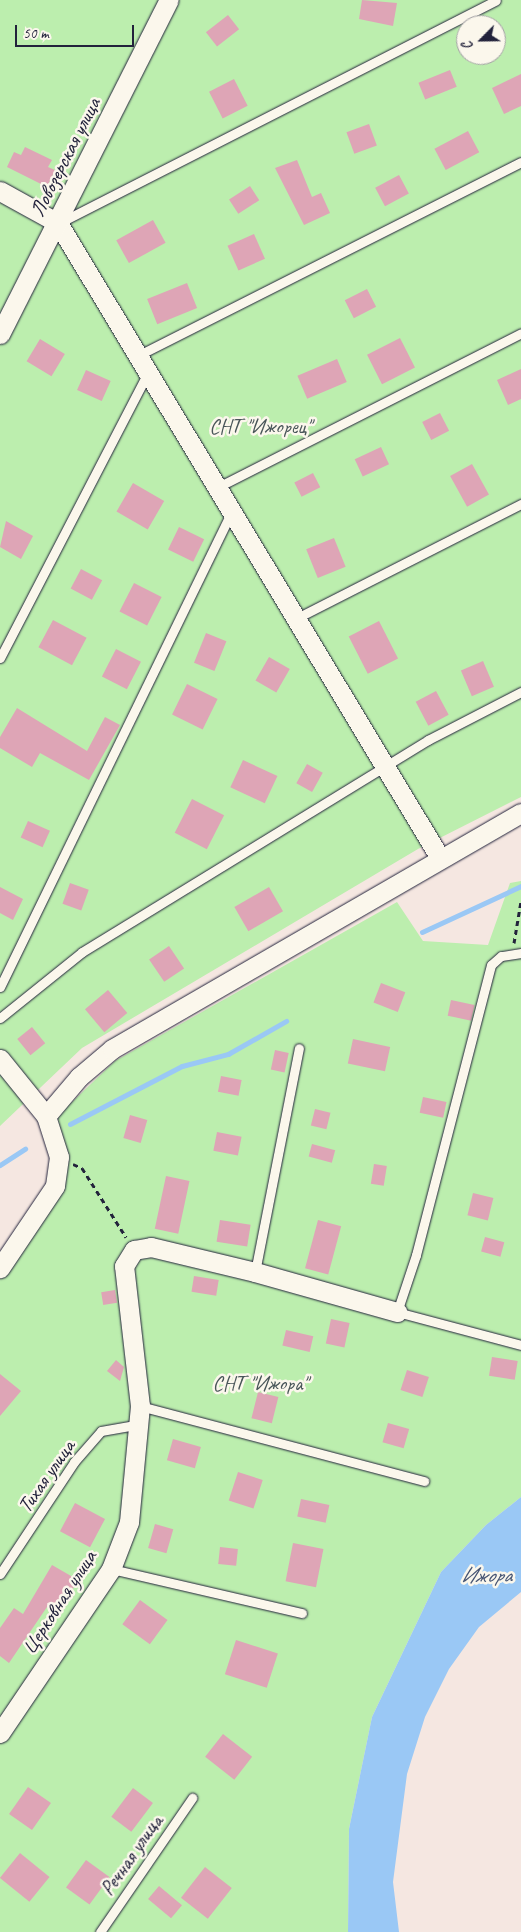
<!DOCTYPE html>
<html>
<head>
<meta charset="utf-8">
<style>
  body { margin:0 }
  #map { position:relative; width:521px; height:1932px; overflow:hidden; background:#f5e7e1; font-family:Caveat,sans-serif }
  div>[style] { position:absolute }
  .green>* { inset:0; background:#bceeae }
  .water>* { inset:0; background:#9ac8f5 }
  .stream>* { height:5px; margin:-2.5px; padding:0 2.5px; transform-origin:2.5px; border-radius:2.5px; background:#9ac8f5 }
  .building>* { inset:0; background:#dea5b6; transform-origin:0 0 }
  .path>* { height:3px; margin-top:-1.5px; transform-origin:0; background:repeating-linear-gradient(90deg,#22223b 0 5px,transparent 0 9px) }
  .roads { filter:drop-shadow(0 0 1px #22223b) drop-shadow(0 0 1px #22223b) }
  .service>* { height:9px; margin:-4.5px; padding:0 4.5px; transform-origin:4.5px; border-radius:4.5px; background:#fbf7ec }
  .minor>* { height:19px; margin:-9.5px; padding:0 9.5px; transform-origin:9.5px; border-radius:9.5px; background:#fbf7ec }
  span { translate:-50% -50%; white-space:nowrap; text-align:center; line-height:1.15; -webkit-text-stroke:5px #fbf7ec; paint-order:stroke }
  .street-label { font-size:21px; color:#22223b }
  .park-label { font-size:21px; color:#485558 }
  .water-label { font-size:22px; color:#465473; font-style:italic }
  .north { position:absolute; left:456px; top:15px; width:50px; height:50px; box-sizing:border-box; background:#fbf7ec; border:1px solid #a4a2a5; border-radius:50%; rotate:247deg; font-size:14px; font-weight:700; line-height:20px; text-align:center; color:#22223b }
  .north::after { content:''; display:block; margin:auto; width:18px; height:22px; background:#22223b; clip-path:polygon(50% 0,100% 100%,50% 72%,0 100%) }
  .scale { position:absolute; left:15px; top:25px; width:119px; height:22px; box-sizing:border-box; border:2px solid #22223b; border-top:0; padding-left:6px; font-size:15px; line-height:18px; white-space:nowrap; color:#22223b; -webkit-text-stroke:4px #fbf7ec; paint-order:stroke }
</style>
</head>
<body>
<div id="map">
  <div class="green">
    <div style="clip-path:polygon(evenodd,0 0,521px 0,521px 797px,418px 849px,82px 1048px,0 1126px,0 0,466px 25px,496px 25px,496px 55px,466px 55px,466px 25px)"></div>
    <div style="clip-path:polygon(521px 881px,521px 1497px,486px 1525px,441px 1572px,372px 1717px,349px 1829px,348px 1932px,0 1932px,0 1268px,55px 1186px,46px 1116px,72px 1102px,115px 1061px,397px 902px,423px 941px,488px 945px,510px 883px)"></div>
  </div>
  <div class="water">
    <div style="clip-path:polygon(521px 1497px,521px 1592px,479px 1627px,449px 1669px,425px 1717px,407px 1774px,393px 1882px,399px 1932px,348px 1932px,349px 1829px,372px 1717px,441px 1572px,486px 1525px)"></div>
  </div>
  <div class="stream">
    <div style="left:422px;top:932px;width:109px;rotate:-24.9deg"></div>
    <div style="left:70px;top:1124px;width:126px;rotate:-27.4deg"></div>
    <div style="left:182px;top:1066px;width:48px;rotate:-14.6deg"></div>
    <div style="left:228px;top:1054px;width:67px;rotate:-29.6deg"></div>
    <div style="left:0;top:1165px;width:30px;rotate:-33deg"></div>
  </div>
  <div class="building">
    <div style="clip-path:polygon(362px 0,397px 3px,393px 26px,359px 19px)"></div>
    <div style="left:228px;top:15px;width:18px;height:28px;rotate:52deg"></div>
    <div style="left:450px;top:70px;width:18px;height:34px;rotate:68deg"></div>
    <div style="clip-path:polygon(521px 74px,521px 106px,504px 114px,492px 88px)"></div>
    <div style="left:234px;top:79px;width:30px;height:28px;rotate:63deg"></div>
    <div style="left:369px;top:124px;width:23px;height:24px;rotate:70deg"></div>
    <div style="left:468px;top:131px;width:24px;height:38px;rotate:62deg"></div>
    <div style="clip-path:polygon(25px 147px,52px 160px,48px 167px,55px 170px,47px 187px,7px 167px,14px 152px,21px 155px)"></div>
    <div style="clip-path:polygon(297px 160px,312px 197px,321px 193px,330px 213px,304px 225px,275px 168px)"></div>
    <div style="left:399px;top:175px;width:21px;height:27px;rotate:62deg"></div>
    <div style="left:250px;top:186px;width:17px;height:25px;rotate:57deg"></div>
    <div style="left:153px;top:220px;width:26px;height:42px;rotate:61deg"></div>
    <div style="left:254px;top:234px;width:27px;height:29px;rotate:66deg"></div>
    <div style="left:187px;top:283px;width:27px;height:43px;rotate:68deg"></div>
    <div style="left:367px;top:289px;width:20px;height:25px;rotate:63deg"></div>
    <div style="left:400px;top:338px;width:33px;height:37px;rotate:63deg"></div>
    <div style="left:40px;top:339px;width:29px;height:26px;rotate:31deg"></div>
    <div style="left:337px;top:359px;width:25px;height:43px;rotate:67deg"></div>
    <div style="clip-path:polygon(521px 369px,521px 399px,508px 405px,497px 380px)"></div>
    <div style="left:86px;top:370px;width:27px;height:22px;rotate:24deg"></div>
    <div style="left:440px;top:413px;width:20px;height:20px;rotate:63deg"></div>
    <div style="left:381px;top:447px;width:19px;height:29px;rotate:65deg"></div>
    <div style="left:472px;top:464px;width:35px;height:25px;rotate:61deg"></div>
    <div style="left:313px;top:473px;width:16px;height:21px;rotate:63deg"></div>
    <div style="left:133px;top:483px;width:36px;height:33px;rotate:30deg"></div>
    <div style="clip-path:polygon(6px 521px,33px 536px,21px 559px,0 547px)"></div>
    <div style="left:179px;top:527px;width:28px;height:25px;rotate:26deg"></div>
    <div style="left:334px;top:538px;width:31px;height:30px;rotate:68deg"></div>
    <div style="left:81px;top:569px;width:24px;height:22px;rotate:28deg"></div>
    <div style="left:134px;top:583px;width:31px;height:32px;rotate:27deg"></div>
    <div style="left:53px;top:620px;width:38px;height:31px;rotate:28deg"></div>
    <div style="left:379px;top:621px;width:42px;height:34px;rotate:63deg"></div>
    <div style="left:206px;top:633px;width:22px;height:32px;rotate:22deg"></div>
    <div style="left:116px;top:649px;width:28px;height:31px;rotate:27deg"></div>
    <div style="left:269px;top:657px;width:24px;height:27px;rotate:30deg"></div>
    <div style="left:483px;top:661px;width:28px;height:24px;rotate:67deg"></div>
    <div style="left:187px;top:684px;width:34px;height:34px;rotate:26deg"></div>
    <div style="left:436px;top:691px;width:27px;height:23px;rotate:62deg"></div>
    <div style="clip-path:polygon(17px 708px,87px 751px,105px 717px,120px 725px,89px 780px,40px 753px,32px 767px,0 748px,0 737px)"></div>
    <div style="left:243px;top:760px;width:38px;height:30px;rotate:25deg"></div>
    <div style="left:307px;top:764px;width:18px;height:22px;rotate:29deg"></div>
    <div style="left:192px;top:799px;width:36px;height:38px;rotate:27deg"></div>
    <div style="left:28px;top:821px;width:24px;height:18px;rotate:24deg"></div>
    <div style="left:70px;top:883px;width:20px;height:22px;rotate:20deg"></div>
    <div style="clip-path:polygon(0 887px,23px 899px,13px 920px,0 913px)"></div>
    <div style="left:269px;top:887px;width:28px;height:40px;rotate:60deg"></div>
    <div style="left:169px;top:946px;width:27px;height:24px;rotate:56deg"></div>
    <div style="left:381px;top:983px;width:26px;height:21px;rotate:21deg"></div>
    <div style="left:108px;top:990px;width:30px;height:30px;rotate:50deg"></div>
    <div style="left:451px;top:1000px;width:24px;height:16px;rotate:12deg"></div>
    <div style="left:32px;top:1027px;width:21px;height:19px;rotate:51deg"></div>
    <div style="left:353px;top:1039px;width:38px;height:25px;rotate:12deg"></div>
    <div style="left:275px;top:1050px;width:14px;height:20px;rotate:12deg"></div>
    <div style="left:221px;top:1076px;width:21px;height:16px;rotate:11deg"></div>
    <div style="left:423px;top:1097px;width:24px;height:16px;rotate:12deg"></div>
    <div style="left:315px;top:1109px;width:16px;height:17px;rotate:14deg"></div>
    <div style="left:130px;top:1115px;width:18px;height:24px;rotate:16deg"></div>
    <div style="left:217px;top:1132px;width:25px;height:19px;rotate:11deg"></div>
    <div style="left:312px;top:1144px;width:24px;height:13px;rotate:15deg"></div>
    <div style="left:374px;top:1164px;width:13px;height:20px;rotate:9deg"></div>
    <div style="left:166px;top:1176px;width:24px;height:54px;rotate:12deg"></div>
    <div style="left:473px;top:1193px;width:21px;height:23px;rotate:14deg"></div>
    <div style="left:220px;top:1220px;width:31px;height:22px;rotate:9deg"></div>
    <div style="left:318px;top:1220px;width:24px;height:50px;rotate:15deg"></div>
    <div style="left:485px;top:1237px;width:20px;height:15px;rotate:15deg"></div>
    <div style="left:194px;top:1276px;width:25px;height:16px;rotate:9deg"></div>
    <div style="left:115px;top:1290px;width:13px;height:14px;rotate:81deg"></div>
    <div style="left:331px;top:1319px;width:19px;height:25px;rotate:12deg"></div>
    <div style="left:286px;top:1330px;width:28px;height:16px;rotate:13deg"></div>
    <div style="left:492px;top:1357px;width:26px;height:19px;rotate:9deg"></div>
    <div style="clip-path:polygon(116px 1360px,124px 1367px,120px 1381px,107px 1371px)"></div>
    <div style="left:407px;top:1370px;width:23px;height:21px;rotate:18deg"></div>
    <div style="clip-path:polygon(0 1374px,21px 1391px,0 1416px)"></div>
    <div style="left:258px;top:1392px;width:21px;height:27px;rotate:14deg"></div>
    <div style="left:388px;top:1423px;width:22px;height:20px;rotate:16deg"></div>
    <div style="left:173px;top:1439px;width:29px;height:22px;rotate:16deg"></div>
    <div style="left:238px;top:1472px;width:26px;height:30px;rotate:18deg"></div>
    <div style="left:301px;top:1499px;width:29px;height:18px;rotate:12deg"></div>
    <div style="left:75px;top:1503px;width:34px;height:32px;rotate:28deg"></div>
    <div style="left:155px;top:1524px;width:19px;height:25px;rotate:16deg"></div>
    <div style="left:293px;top:1543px;width:31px;height:39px;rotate:11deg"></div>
    <div style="left:220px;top:1547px;width:18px;height:17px;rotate:6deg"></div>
    <div style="clip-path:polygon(52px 1565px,78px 1580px,60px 1611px,49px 1604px,9px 1663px,0 1656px,0 1628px,14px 1608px,23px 1614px)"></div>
    <div style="left:140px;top:1600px;width:34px;height:30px;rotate:36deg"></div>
    <div style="left:236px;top:1640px;width:44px;height:36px;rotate:18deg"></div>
    <div style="left:223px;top:1734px;width:37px;height:29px;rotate:38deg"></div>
    <div style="left:28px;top:1787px;width:28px;height:33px;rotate:35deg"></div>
    <div style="left:133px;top:1788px;width:25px;height:36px;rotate:37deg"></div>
    <div style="left:20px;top:1853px;width:38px;height:32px;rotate:39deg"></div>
    <div style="left:86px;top:1860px;width:29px;height:34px;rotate:36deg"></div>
    <div style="left:205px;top:1867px;width:34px;height:39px;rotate:38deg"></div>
    <div style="left:159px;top:1886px;width:30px;height:17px;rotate:40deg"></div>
  </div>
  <div class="path">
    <div style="left:514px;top:943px;width:43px;rotate:-80.5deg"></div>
    <div style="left:73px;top:1164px;width:10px;rotate:24deg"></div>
    <div style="left:82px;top:1168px;width:82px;rotate:57.5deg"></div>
  </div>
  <div class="roads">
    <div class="service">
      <div style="left:61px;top:222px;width:488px;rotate:-27deg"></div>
      <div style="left:137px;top:356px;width:430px;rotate:-26.8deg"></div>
      <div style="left:216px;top:488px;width:342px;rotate:-26.9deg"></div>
      <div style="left:295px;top:619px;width:254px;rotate:-27deg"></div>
      <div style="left:0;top:658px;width:320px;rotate:-62.6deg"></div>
      <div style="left:521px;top:953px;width:20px;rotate:171deg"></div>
      <div style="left:501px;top:956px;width:13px;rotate:138deg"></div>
      <div style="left:491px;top:965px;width:300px;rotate:104.5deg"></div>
      <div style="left:416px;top:1255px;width:60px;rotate:108.4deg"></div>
      <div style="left:397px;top:1312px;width:128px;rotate:14.9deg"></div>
      <div style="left:0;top:987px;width:527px;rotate:-64.02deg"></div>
      <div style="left:0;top:1018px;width:105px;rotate:-38.8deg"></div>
      <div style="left:82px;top:952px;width:406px;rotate:-31.5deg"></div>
      <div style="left:428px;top:740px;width:105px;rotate:-27.3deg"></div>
      <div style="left:255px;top:1272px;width:228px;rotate:-78.9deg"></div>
      <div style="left:140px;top:1406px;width:294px;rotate:14.8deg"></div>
      <div style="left:111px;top:1569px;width:196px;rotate:13deg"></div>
      <div style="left:0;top:1574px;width:134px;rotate:-56.5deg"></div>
      <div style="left:74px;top:1462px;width:41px;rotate:-48.9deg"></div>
      <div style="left:101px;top:1431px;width:39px;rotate:-10deg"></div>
      <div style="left:100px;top:1932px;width:163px;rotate:-55.5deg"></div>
    </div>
    <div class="minor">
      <div style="left:0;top:191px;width:66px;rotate:28.9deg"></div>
      <div style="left:58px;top:223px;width:741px;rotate:58.97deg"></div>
      <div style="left:0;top:334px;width:374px;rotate:-63.2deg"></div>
      <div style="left:0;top:1059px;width:73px;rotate:51.1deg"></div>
      <div style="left:46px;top:1116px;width:43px;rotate:72.4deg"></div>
      <div style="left:59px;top:1157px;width:29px;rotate:98deg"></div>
      <div style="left:55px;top:1186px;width:99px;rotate:123.9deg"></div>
      <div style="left:46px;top:1116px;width:51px;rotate:-49.8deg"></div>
      <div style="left:79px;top:1077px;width:43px;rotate:-40.3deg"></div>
      <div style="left:112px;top:1049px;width:472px;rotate:-30deg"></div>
      <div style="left:0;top:1733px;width:198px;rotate:-55.9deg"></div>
      <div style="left:111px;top:1569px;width:50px;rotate:-69deg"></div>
      <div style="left:129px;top:1522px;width:117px;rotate:-84.6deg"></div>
      <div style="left:140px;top:1406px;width:141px;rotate:-96.5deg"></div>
      <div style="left:124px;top:1266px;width:19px;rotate:-58deg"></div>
      <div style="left:134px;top:1250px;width:17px;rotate:-10deg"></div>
      <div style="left:151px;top:1247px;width:107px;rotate:13.5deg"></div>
      <div style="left:255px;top:1272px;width:148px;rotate:15.7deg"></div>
    </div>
  </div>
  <div class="street-label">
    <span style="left:65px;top:157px;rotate:-63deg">Ловозерская улица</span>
    <span style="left:46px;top:1476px;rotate:-55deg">Тихая улица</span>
    <span style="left:59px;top:1602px;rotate:-57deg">Церковная улица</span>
    <span style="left:131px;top:1855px;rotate:-55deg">Речная улица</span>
  </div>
  <div class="park-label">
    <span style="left:260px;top:426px">СНТ "Ижорец"</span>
    <span style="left:260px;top:1383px">СНТ "Ижора"</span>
  </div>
  <div class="water-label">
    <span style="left:486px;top:1576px">Ижора</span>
  </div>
  <div class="north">С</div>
  <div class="scale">50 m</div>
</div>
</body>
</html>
